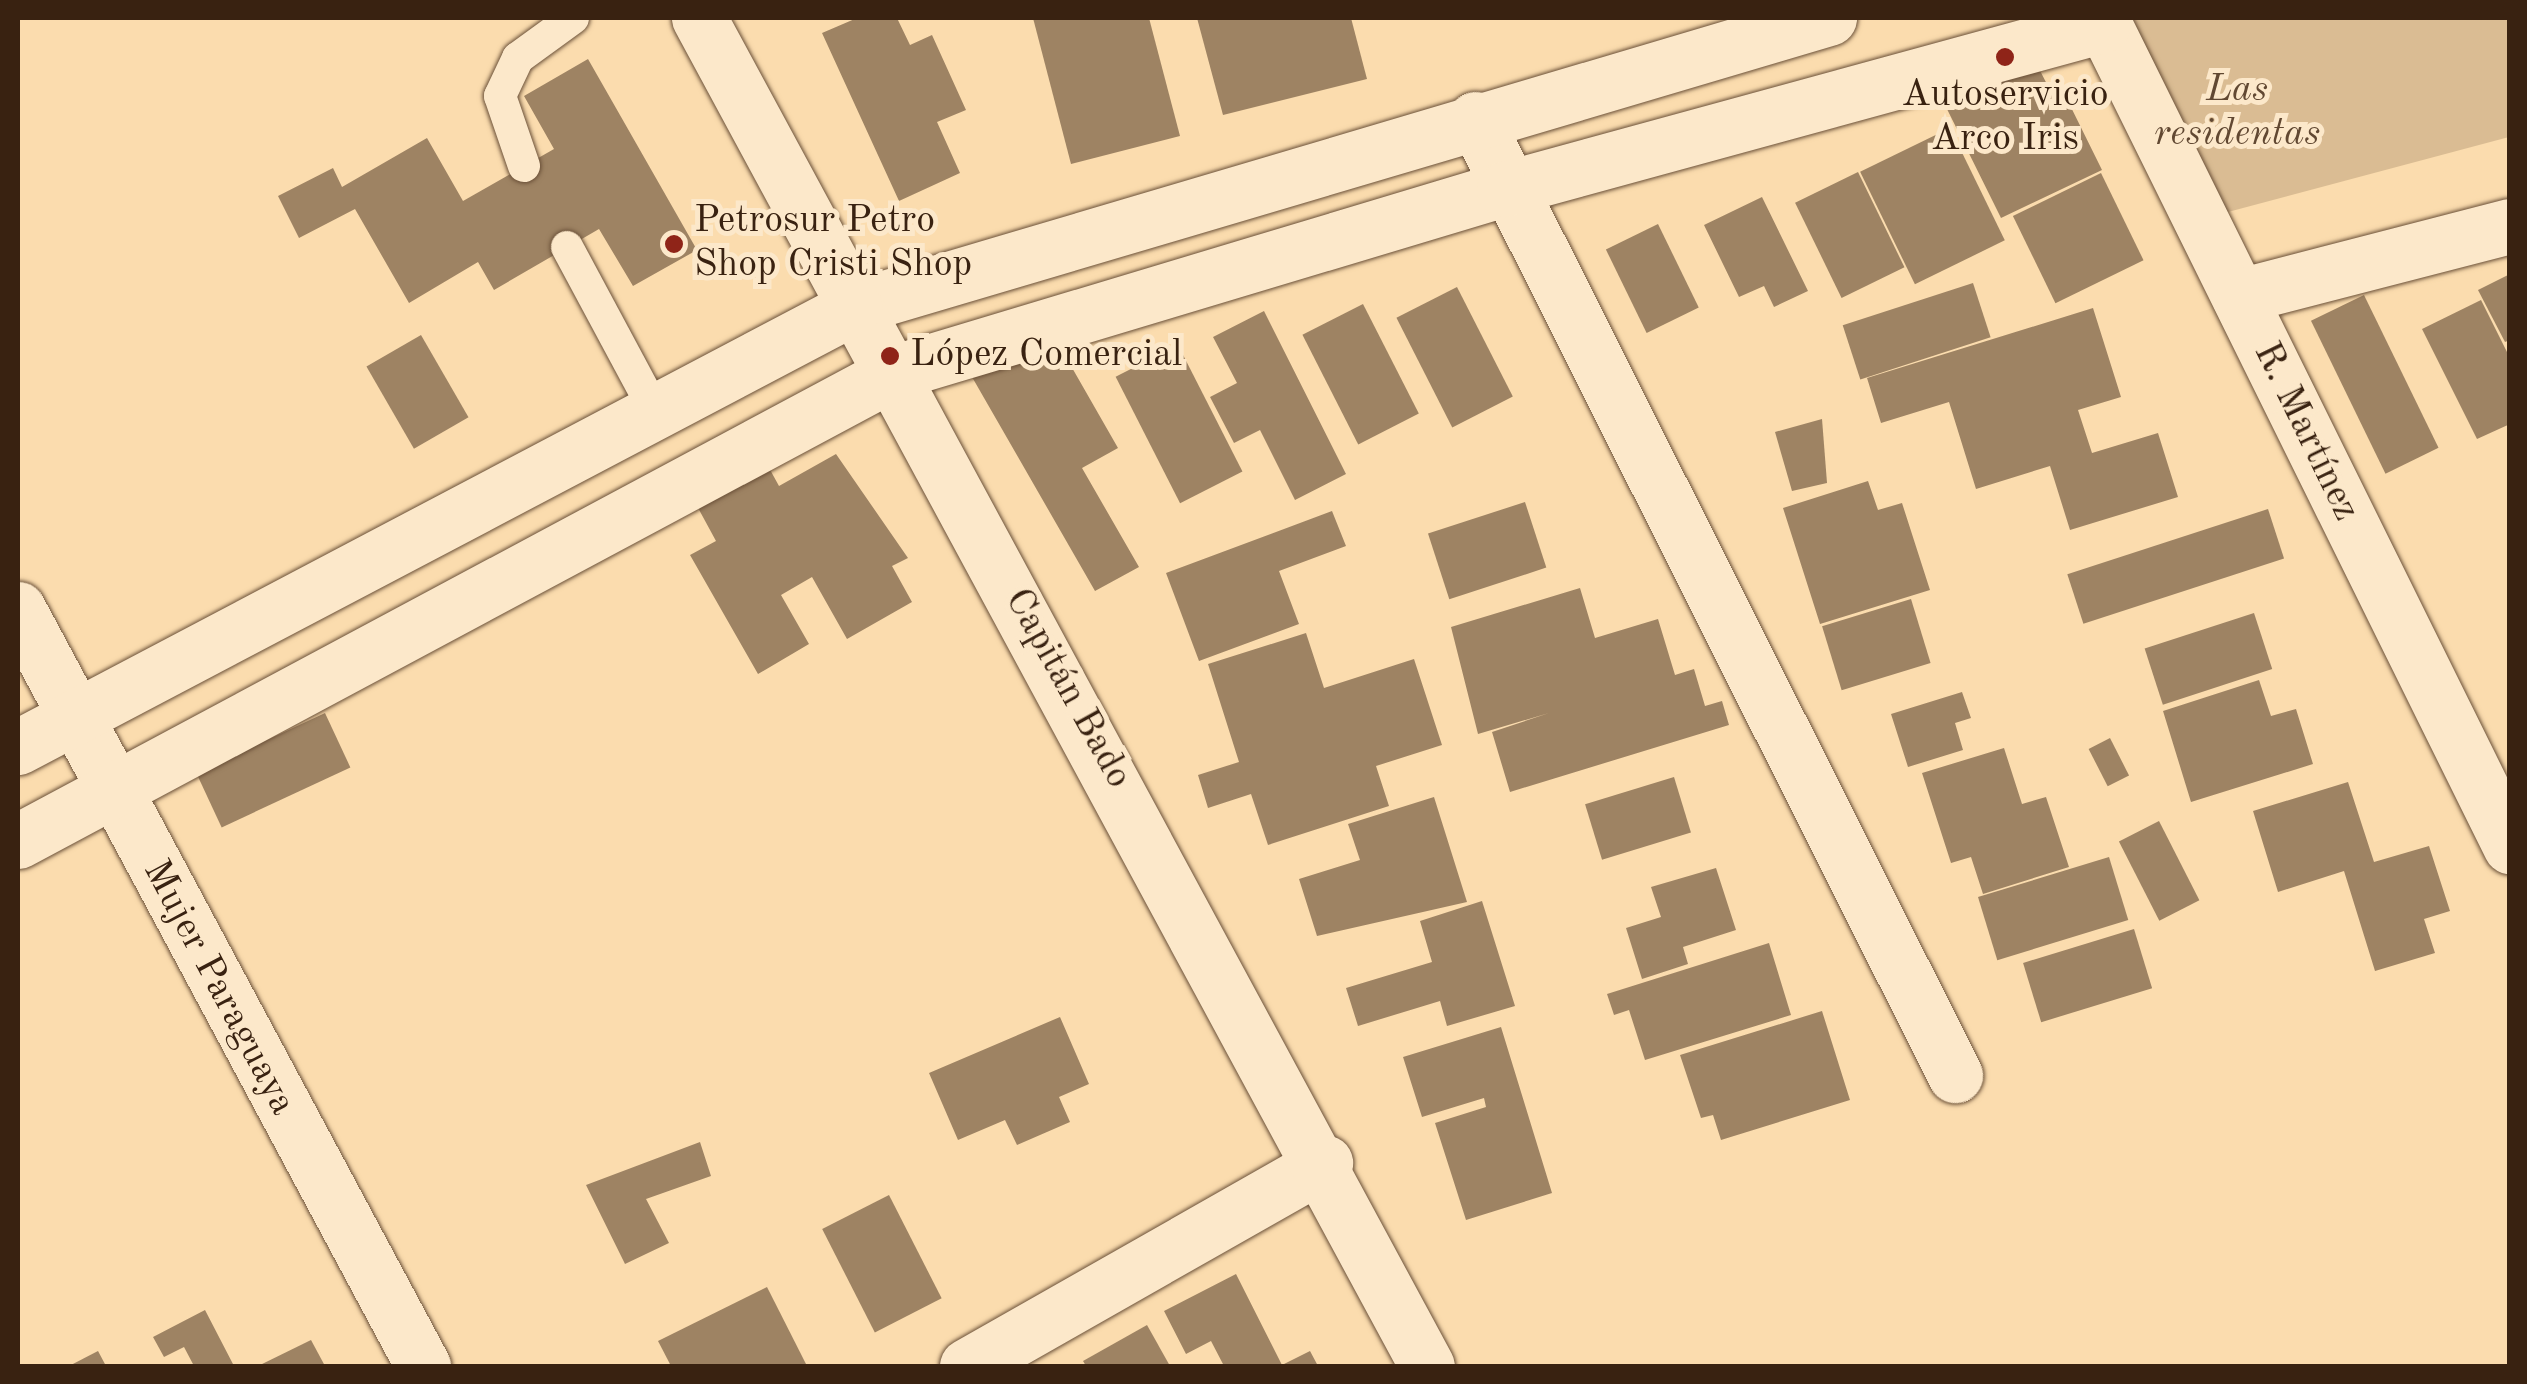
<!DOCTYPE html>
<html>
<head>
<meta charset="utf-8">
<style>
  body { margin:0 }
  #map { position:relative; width:2527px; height:1384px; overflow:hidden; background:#fbdcae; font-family:"Old Standard TT",serif }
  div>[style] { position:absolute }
  .green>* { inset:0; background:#dabc93 }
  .building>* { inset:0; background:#9e8363; transform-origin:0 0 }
  .roads { filter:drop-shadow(0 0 2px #6a5038) drop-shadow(0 0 2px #6a5038) }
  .service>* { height:32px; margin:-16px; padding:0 16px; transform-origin:16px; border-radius:16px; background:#fce8ca }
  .minor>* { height:55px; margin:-27.5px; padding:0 27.5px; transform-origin:27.5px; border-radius:27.5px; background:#fce8ca }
  .secondary>* { height:55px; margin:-27.5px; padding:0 27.5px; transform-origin:27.5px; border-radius:27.5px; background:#fce8ca }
  .dots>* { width:28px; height:28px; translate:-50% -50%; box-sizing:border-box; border:5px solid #fce8ca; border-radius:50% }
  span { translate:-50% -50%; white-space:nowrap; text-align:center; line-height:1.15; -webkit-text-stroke:10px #fce8ca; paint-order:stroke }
  .park-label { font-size:38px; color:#614832; font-style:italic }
  .poi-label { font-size:38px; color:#392211 }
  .left { translate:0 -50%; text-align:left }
  .street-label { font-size:38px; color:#392211 }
  .frame { position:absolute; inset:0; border:20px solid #392211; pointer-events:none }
</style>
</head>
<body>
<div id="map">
  <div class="green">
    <div style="clip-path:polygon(2087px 18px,2509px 18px,2509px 137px,2183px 224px)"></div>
  </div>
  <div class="building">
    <div style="clip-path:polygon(857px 18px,897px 18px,910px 45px,932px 35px,966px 110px,937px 122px,960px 173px,899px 201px,822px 33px)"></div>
    <div style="clip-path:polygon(1033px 18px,1149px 18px,1180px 136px,1071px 164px)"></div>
    <div style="clip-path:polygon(1197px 18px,1351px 18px,1367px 79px,1223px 115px)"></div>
    <div style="clip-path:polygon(588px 59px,697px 250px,633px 286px,599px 229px,494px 290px,478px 262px,409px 303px,355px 209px,299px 238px,278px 196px,333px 168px,342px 187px,427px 138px,463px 201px,554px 149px,524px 96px)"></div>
    <div style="clip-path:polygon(2035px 61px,2050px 90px,2060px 85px,2102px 170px,2001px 218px,1945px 105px)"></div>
    <div style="left:1950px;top:128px;width:125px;height:100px;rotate:64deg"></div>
    <div style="left:1858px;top:172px;width:106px;height:70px;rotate:64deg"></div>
    <div style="left:2101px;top:173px;width:97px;height:98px;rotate:64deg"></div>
    <div style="clip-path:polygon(1762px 197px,1808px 291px,1774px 307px,1764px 286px,1739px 297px,1704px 225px)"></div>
    <div style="left:1658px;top:224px;width:93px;height:58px;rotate:64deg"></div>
    <div style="clip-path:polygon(2510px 274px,2510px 340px,2505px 342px,2478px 290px)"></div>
    <div style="left:1973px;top:283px;width:57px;height:137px;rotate:72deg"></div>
    <div style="left:1457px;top:287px;width:123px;height:68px;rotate:63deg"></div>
    <div style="left:2364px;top:295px;width:170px;height:59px;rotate:64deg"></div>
    <div style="clip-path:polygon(2481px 300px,2510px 358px,2510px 424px,2477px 439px,2422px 329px)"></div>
    <div style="left:1363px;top:304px;width:123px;height:68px;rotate:63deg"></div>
    <div style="clip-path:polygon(2093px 308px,2121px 397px,2078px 410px,2092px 453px,2158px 433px,2178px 497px,2070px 530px,2050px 466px,1976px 489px,1949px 402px,1881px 423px,1867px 378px)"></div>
    <div style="clip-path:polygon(1264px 311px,1346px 474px,1295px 500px,1260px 430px,1234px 443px,1210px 397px,1237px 383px,1213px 337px)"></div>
    <div style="clip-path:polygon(1051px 331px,1118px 448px,1082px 468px,1139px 567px,1095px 591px,972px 377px)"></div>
    <div style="left:421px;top:335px;width:95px;height:63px;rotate:60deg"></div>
    <div style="left:1178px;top:345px;width:142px;height:70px;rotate:63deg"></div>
    <div style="clip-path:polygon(1822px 419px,1827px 483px,1792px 491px,1775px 432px)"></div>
    <div style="clip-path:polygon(836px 454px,908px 558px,892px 566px,912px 602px,847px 639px,812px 577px,781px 595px,809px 644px,758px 674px,690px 555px,716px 541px,697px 506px,768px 466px,779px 486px)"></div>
    <div style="clip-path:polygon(1868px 481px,1878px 510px,1902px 503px,1930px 590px,1820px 624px,1783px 508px)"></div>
    <div style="left:1525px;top:502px;width:69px;height:102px;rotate:72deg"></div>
    <div style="left:2268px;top:509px;width:52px;height:211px;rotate:72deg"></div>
    <div style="clip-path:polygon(1332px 511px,1346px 546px,1279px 571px,1299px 624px,1199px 661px,1166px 573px)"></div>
    <div style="clip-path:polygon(1580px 588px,1595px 638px,1658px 619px,1675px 675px,1694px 669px,1705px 706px,1722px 701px,1729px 725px,1510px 792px,1492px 732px,1549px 713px,1478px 734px,1451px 627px)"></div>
    <div style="left:1911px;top:599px;width:67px;height:93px;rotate:73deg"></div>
    <div style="left:2254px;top:613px;width:59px;height:115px;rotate:72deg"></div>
    <div style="clip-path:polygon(1306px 633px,1324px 688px,1414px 659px,1442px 745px,1376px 766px,1389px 806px,1268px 845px,1251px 794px,1208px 808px,1198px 775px,1239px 762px,1208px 664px)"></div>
    <div style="clip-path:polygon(2259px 680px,2271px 716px,2296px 709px,2313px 764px,2191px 802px,2163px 711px)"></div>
    <div style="clip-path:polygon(1962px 692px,1971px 718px,1955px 723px,1963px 750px,1908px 767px,1891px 714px)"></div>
    <div style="left:325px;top:713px;width:60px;height:142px;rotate:65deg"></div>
    <div style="left:2110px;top:738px;width:42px;height:24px;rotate:63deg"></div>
    <div style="clip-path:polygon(2004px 748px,2022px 804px,2046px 797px,2069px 867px,1983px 894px,1971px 857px,1951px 863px,1922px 773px)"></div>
    <div style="left:1674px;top:777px;width:58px;height:93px;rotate:73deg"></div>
    <div style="clip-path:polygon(2348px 782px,2374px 862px,2429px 846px,2450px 911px,2424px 919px,2435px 953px,2375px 971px,2344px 871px,2278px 892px,2253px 811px)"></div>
    <div style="clip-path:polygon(1434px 797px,1467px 902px,1317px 936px,1299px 879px,1360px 860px,1348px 824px)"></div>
    <div style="left:2159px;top:821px;width:89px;height:45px;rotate:63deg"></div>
    <div style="left:2109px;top:857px;width:66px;height:137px;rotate:73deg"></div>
    <div style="clip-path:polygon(1716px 868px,1736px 930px,1683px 947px,1688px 964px,1642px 979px,1626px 928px,1661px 917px,1651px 887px)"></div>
    <div style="clip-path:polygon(1482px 901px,1515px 1006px,1447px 1026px,1440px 1001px,1358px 1026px,1346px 988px,1432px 962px,1420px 921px)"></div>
    <div style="left:2134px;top:929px;width:62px;height:116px;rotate:73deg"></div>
    <div style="clip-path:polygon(1769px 943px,1791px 1015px,1645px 1060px,1629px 1010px,1614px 1015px,1607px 994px)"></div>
    <div style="clip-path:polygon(1822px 1011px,1850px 1100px,1721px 1140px,1713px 1115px,1701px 1118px,1680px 1055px)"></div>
    <div style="clip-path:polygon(1060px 1017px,1089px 1084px,1059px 1097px,1070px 1122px,1017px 1145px,1005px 1120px,958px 1140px,929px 1073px)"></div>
    <div style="clip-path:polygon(1501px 1027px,1552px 1193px,1466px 1220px,1435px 1123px,1486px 1107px,1484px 1098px,1422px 1117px,1403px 1057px)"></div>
    <div style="clip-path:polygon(700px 1142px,711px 1176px,646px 1199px,669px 1243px,625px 1264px,586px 1185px)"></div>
    <div style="left:889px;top:1195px;width:116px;height:75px;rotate:63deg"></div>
    <div style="clip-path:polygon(1236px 1274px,1282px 1365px,1310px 1351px,1318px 1366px,1224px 1366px,1211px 1341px,1186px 1354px,1164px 1311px)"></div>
    <div style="clip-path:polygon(767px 1287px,807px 1366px,671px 1366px,658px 1341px)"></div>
    <div style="clip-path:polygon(205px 1310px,234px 1366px,194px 1366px,184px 1347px,164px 1357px,153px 1337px)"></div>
    <div style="clip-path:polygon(1147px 1325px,1170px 1366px,1086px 1366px,1083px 1361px)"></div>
    <div style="clip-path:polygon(311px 1340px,325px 1366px,258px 1366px)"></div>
    <div style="clip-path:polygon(98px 1351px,106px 1366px,69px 1366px)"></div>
  </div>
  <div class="roads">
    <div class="service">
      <div style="left:524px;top:166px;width:74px;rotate:-108.9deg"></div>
      <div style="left:500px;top:96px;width:42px;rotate:-64.7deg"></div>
      <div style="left:518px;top:58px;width:68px;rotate:-36deg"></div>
      <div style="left:567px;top:247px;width:186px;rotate:61.8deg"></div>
    </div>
    <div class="minor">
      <div style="left:2101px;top:18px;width:924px;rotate:63.71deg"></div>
      <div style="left:1475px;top:119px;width:1070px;rotate:63.34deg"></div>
      <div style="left:2239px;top:296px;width:280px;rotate:-14.5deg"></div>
      <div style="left:854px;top:307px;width:1017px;rotate:-16.51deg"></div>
      <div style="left:895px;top:372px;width:636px;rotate:-16.73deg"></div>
      <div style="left:1504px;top:189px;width:621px;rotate:-15.31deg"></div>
      <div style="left:18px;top:609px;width:859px;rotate:61.85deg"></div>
      <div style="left:967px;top:1366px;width:412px;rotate:-29.6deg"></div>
    </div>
    <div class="secondary">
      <div style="left:699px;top:18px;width:1532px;rotate:61.63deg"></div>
      <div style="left:18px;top:747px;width:945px;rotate:-27.76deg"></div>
      <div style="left:18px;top:841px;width:995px;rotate:-28.14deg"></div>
    </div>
  </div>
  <div class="dots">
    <div style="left:2005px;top:57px;background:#8f2418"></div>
    <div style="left:674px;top:244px;background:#8f2418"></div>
    <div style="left:890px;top:356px;background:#8f2418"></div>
  </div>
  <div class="park-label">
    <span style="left:2237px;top:113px">Las<br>residentas</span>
  </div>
  <div class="poi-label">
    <span style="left:2005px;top:118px">Autoservicio<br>Arco Iris</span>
    <span class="left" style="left:694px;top:244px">Petrosur Petro<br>Shop Cristi Shop</span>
    <span class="left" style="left:910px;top:356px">López Comercial</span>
  </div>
  <div class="street-label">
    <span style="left:2305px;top:432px;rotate:64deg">R. Martínez</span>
    <span style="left:1067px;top:689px;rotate:61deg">Capitán Bado</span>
    <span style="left:218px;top:988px;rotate:62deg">Mujer Paraguaya</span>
  </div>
  <div class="frame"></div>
</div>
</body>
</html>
